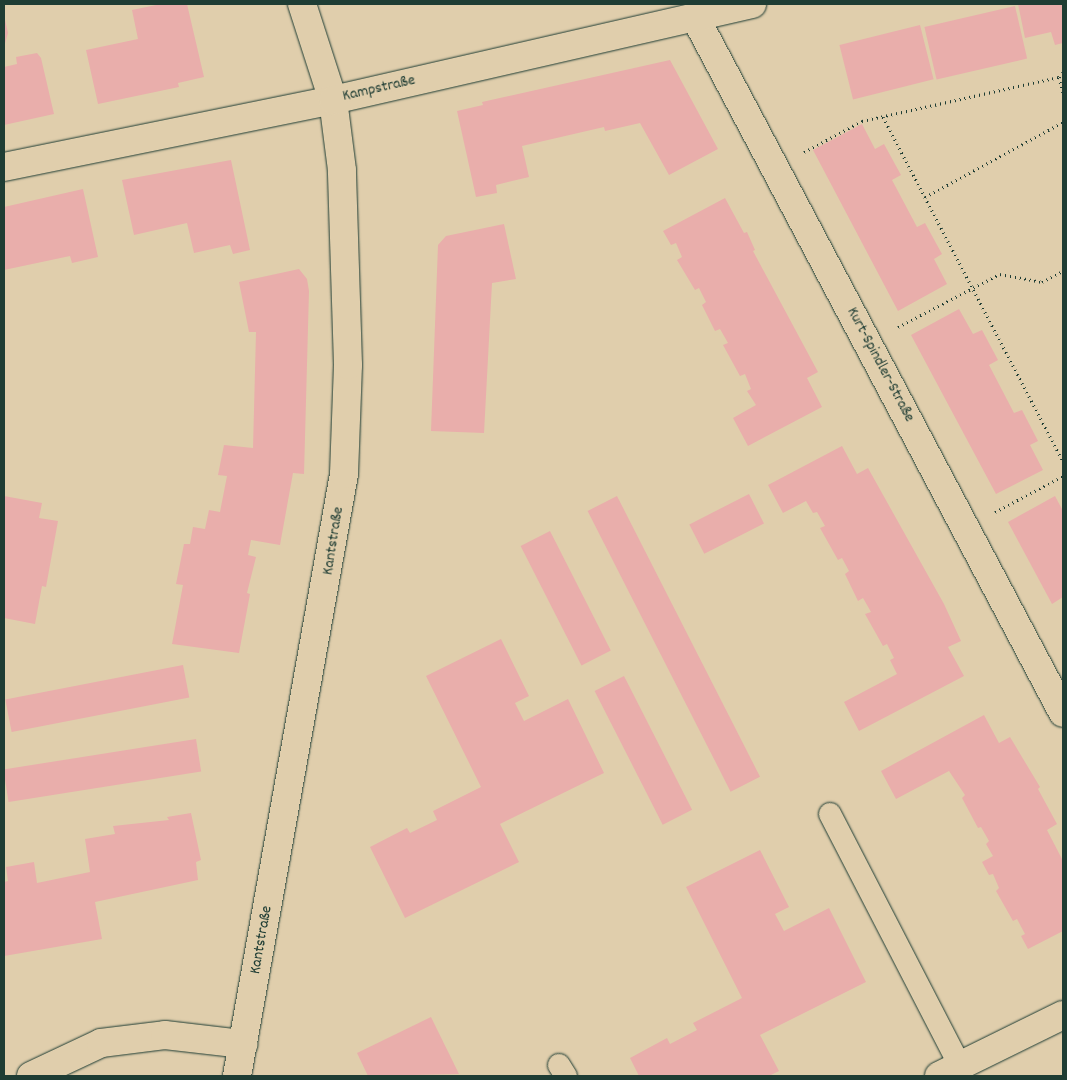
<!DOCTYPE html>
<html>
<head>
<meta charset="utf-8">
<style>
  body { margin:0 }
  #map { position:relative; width:1067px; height:1080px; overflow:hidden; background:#e0ceac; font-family:Dekko,sans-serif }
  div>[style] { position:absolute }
  .building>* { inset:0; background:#e9aeab; transform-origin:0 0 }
  .path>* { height:3px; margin-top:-1.5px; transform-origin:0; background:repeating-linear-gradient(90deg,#1f3d34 0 1px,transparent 0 5px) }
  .roads { filter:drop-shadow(0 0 1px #1f3d34) drop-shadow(0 0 1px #1f3d34) }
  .lane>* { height:22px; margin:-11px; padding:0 11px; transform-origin:11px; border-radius:11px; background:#e0ceac }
  .street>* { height:28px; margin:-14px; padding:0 14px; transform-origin:14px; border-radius:14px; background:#e0ceac }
  .secondary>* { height:28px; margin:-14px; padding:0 14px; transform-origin:14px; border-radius:14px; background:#e0ceac }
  span { translate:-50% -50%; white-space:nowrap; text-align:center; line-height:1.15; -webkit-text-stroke:4px #e0ceac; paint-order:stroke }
  .street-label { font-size:16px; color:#1f3d34 }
  .frame { position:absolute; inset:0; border:5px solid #1f3d34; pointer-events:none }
</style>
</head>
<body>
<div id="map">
  <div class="building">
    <div style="clip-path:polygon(161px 4px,187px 4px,204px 77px,178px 83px,179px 87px,98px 104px,86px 50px,138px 39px,132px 10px)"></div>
    <div style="clip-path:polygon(1018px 4px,1063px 4px,1063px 43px,1055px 45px,1051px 32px,1025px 38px)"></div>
    <div style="left:1015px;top:6px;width:54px;height:93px;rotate:77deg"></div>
    <div style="clip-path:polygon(4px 15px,8px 33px,4px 47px)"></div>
    <div style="left:920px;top:25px;width:56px;height:83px;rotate:76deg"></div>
    <div style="clip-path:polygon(37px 53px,41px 58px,54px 114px,4px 125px,4px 67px,17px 64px,16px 57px)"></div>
    <div style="clip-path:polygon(670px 60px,718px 149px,669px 175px,640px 123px,605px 131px,604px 127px,522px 146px,529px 177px,496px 185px,497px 193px,476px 197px,457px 111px,483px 105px,482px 102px)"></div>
    <div style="clip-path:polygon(862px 124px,875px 149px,884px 144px,901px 175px,892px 180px,917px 227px,925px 223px,942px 254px,934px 259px,947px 284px,898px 311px,813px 150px)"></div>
    <div style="clip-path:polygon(231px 160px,250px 250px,233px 254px,230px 245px,194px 253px,187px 223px,134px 235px,122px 180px)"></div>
    <div style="clip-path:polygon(83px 189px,98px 257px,72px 263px,70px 256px,4px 270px,4px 207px)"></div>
    <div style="clip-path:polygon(725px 198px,744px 233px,747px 232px,755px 250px,753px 251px,818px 372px,807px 378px,822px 407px,748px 446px,733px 418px,756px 405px,747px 391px,751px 389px,745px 374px,740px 376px,723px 345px,728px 343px,720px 329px,715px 331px,702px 305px,706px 302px,699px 288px,695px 290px,677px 260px,682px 257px,676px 243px,671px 245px,663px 231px)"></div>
    <div style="clip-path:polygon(504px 224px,516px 279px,492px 283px,484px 433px,431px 431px,438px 245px,446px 236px)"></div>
    <div style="clip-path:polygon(299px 269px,307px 279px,309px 291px,304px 474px,293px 473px,280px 545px,251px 540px,248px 555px,256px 557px,247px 593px,250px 594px,239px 653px,172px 644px,183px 585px,176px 584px,184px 544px,190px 544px,193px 527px,205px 529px,209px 510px,220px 512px,227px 476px,218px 475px,224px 445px,253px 448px,256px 332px,249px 332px,239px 282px)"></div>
    <div style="clip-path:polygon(959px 309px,973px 334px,982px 330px,998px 360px,989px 365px,1014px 413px,1022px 410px,1038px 441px,1030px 445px,1043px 470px,996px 494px,911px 335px)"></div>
    <div style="clip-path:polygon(842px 446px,857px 474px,868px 468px,944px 604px,961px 641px,948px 647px,964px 676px,859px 731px,844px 702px,897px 674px,890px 660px,894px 658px,887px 644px,883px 646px,865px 614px,871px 612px,863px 598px,858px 601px,845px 574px,849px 571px,842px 558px,838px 560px,820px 528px,825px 526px,817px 512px,813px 513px,806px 501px,783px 513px,768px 485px)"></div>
    <div style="left:749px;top:494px;width:33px;height:67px;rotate:63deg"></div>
    <div style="clip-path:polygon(4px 496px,42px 503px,39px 518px,58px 521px,46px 587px,42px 586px,35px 624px,4px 618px)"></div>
    <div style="left:617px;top:496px;width:315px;height:33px;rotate:63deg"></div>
    <div style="clip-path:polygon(1055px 496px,1063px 511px,1063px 597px,1052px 604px,1008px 522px)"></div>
    <div style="left:550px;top:531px;width:134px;height:33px;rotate:63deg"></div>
    <div style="clip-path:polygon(501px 639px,529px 696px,515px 703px,524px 721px,568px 699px,604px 773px,500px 824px,519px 862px,405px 918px,370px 847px,407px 828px,410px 833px,437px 820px,433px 811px,481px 787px,426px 676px)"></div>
    <div style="left:183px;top:665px;width:33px;height:181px;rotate:79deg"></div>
    <div style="left:624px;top:676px;width:150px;height:33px;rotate:63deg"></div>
    <div style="clip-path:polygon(984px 715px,999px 743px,1010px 737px,1040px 787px,1038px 789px,1057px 824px,1047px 830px,1063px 861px,1063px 931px,1028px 949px,1021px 936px,1025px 934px,1017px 919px,1013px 921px,996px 891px,999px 888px,993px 874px,989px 875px,982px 862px,993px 856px,986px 844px,989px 841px,981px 827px,978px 828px,962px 798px,965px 795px,949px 771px,896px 799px,881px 771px)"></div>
    <div style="left:196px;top:739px;width:33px;height:195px;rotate:81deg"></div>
    <div style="clip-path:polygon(191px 813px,201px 860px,196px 862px,198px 880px,95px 902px,102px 939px,4px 956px,4px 882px,8px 881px,6px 867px,34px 862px,37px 883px,90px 872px,85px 839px,115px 834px,113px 826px,169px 820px,167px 817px)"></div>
    <div style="clip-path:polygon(760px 850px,789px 907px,775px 914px,784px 931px,829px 908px,866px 982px,760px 1035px,779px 1071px,769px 1076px,639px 1076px,630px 1058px,667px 1038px,670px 1044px,697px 1030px,693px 1023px,742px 998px,686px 887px)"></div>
    <div style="clip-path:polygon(431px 1017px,459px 1074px,368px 1076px,357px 1053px)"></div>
  </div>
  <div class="path">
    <div style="left:1059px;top:77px;width:16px;rotate:76deg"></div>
    <div style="left:883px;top:117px;width:388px;rotate:62.4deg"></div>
    <div style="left:804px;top:152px;width:66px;rotate:-28.1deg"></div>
    <div style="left:862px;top:121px;width:202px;rotate:-12.6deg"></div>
    <div style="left:1059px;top:77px;width:6px;rotate:-51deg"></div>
    <div style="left:925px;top:197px;width:157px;rotate:-28.5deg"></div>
    <div style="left:898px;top:327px;width:115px;rotate:-27.5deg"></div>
    <div style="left:1000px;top:274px;width:43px;rotate:10.8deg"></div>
    <div style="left:1042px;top:282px;width:24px;rotate:-28deg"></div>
    <div style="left:995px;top:512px;width:77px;rotate:-27.9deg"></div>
  </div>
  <div class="roads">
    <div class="lane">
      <div style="left:830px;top:814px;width:284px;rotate:62.7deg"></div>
      <div style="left:559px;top:1065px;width:13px;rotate:58deg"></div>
    </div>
    <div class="street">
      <div style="left:695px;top:17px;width:787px;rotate:62.13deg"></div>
      <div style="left:31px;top:1076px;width:77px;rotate:-25.2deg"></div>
      <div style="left:101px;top:1043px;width:64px;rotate:-7.1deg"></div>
      <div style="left:165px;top:1035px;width:79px;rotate:6.6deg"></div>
      <div style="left:237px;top:1076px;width:611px;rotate:-79.92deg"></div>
      <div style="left:344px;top:474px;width:109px;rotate:-87.9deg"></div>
      <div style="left:348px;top:365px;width:195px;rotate:-91.8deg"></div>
      <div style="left:342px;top:170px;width:71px;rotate:-97.3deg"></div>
      <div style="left:333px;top:100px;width:101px;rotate:-107.9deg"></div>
      <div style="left:939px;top:1076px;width:138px;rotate:-26.2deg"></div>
    </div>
    <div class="secondary">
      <div style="left:4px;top:167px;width:336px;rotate:-11.5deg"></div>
      <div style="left:333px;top:100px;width:430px;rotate:-12.9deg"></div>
    </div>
  </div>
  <div class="street-label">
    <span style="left:379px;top:89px;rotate:-13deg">Kampstraße</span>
    <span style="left:880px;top:365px;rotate:62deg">Kurt-Spindler-Straße</span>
    <span style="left:334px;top:541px;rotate:-81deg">Kantstraße</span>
    <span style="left:262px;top:940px;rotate:-80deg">Kantstraße</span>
  </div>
  <div class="frame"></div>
</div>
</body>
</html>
